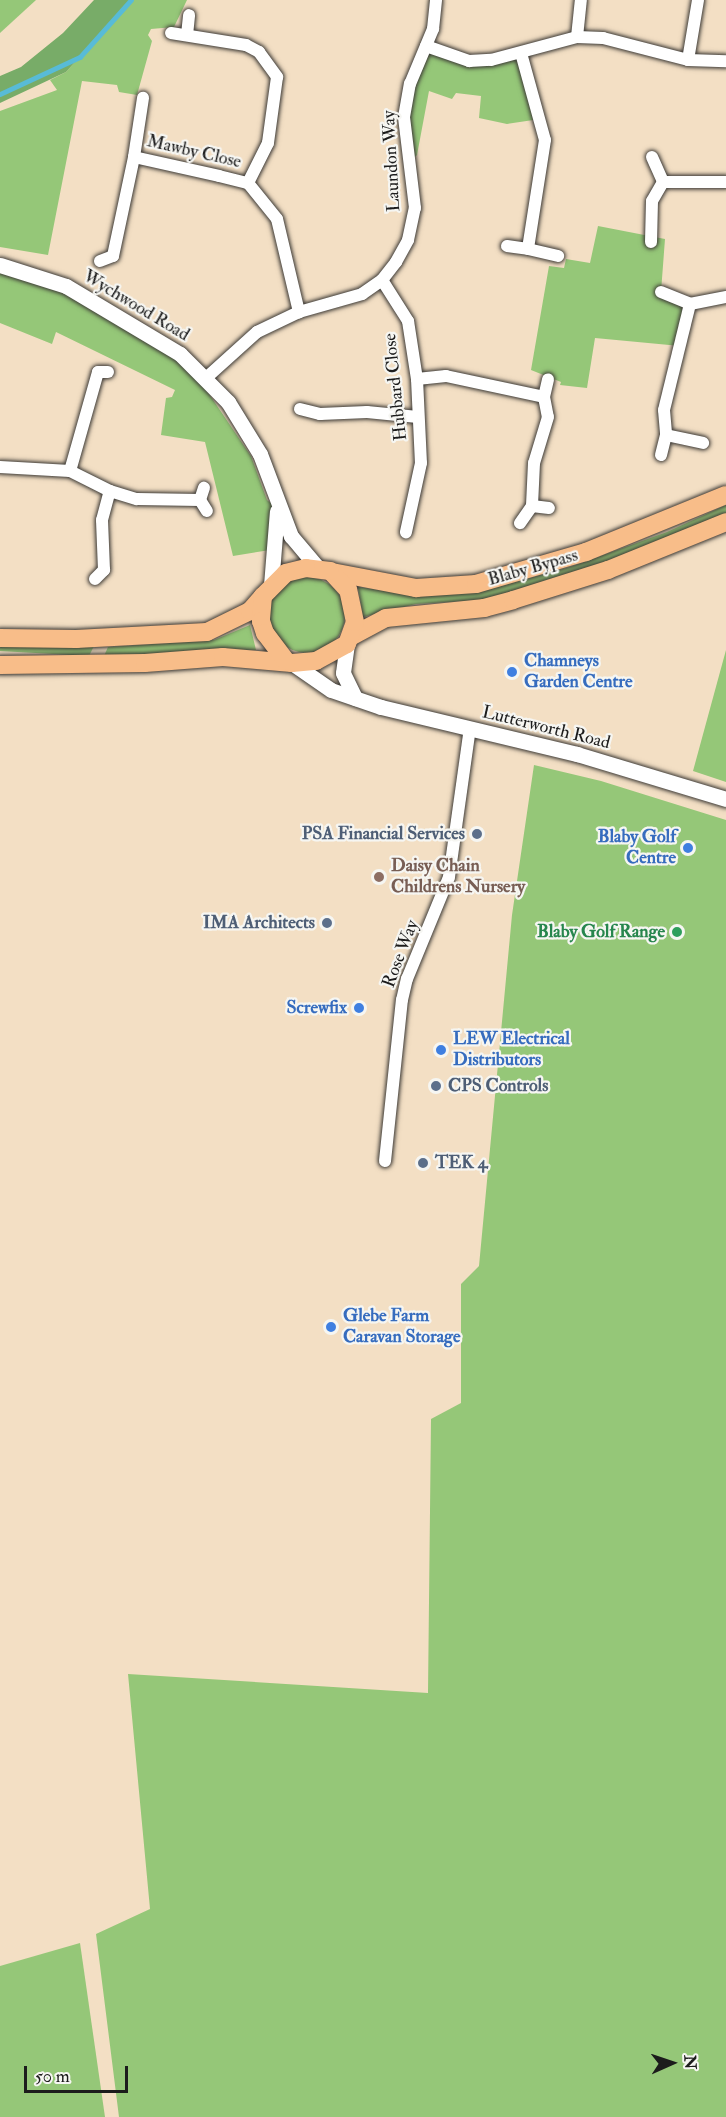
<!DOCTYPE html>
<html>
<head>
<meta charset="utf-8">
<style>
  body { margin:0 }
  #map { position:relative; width:726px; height:2117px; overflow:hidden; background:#f3dfc4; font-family:"IM FELL Double Pica",serif }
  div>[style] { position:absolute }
  .green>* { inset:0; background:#95c778 }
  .round { border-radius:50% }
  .forest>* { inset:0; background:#78ac68 }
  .stream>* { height:4.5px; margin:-2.25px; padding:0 2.25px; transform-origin:2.25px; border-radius:2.25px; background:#58bbd7 }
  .roads { filter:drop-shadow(0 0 2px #3c3935) drop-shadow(0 0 2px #3c3935) }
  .minor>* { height:12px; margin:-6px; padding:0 6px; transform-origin:6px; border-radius:6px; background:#fff }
  .tertiary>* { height:15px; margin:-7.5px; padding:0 7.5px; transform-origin:7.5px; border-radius:7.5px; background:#fff }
  .primary>* { height:18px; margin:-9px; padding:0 9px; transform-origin:9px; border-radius:9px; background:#f8bd89 }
  .dots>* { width:16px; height:16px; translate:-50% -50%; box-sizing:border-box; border:3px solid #f6f6f2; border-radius:50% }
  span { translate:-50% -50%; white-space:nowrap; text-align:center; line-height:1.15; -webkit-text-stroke:4.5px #f6f6f2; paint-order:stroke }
  .street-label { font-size:18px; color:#1c1c1c }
  .shop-label { font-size:18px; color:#366cbe; font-weight:700 }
  .left { translate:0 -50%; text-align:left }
  .right { translate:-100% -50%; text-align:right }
  .service-label { font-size:18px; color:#4e5e75; font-weight:700 }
  .education-label { font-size:18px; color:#785e54; font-weight:700 }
  .leisure-label { font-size:18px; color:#27864d; font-weight:700 }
  .north { position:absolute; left:642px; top:2033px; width:60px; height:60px; -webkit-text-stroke:4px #f6f6f2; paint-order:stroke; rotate:87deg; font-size:16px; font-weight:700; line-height:24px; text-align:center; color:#1c1c1c }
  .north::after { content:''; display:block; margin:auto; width:21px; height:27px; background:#1c1c1c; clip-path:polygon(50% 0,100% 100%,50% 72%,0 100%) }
  .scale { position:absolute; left:24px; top:2066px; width:104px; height:27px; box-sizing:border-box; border:3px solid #1c1c1c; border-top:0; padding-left:8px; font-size:18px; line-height:21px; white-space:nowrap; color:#1c1c1c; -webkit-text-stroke:4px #f6f6f2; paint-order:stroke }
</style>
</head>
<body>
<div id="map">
  <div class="green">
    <div style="clip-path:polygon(0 0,36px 0,0 33px)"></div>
    <div style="clip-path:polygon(131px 0,187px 0,174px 27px,151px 29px,148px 35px,152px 41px,137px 95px,119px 92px,117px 85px,82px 81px,48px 255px,0 247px,0 111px,57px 90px,50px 80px,66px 72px)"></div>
    <div style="clip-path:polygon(426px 46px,452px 56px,521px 53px,540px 119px,507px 124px,479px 118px,481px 96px,456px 93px,452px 99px,429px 91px,417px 155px,409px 163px,404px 117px)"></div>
    <div style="clip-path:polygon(598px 226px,665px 239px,661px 292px,690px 304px,680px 346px,595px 338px,587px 388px,560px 385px,561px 382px,531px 370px,549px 266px,564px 268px,566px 259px,590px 263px)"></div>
    <div style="clip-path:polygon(0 265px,35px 274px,184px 357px,251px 456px,267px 500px,277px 508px,270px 550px,233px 556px,205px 442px,161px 435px,166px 398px,172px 397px,175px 390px,56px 332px,52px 344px,0 323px)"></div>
    <div style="clip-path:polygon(726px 505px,726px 513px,601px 564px,483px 600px,416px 604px,363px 617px,358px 587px,423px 596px,482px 591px,570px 567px,667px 532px)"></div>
    <div class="round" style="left:269px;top:577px;width:76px;height:76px"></div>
    <div style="clip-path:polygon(250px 625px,256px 650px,104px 656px,108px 647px,214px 640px)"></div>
    <div style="clip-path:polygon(0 645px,94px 646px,89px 656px,0 651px)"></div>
    <div style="clip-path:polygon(726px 650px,726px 782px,693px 771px)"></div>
    <div style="clip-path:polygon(534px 765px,601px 781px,726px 820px,726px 2117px,119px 2117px,96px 1934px,150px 1909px,128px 1674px,428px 1693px,431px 1419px,461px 1403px,461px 1284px,479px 1266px,512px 915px)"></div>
    <div style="clip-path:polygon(80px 1943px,105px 2117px,0 2117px,0 1966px)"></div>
  </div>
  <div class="forest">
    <div style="clip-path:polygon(94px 0,131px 0,66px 72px,0 103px,0 76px,21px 67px,63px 33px)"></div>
  </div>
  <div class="stream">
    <div style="left:0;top:94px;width:88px;rotate:-24.8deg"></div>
    <div style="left:80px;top:57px;width:76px;rotate:-48.2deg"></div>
  </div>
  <div class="roads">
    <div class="minor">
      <div style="left:171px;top:33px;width:76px;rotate:9.1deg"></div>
      <div style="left:246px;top:45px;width:15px;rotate:28deg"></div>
      <div style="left:259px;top:52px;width:31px;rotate:54deg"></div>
      <div style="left:277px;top:77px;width:67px;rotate:97.8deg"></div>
      <div style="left:268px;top:143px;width:45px;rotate:116.6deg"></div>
      <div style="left:187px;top:35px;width:20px;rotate:-84deg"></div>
      <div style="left:577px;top:37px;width:37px;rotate:-84deg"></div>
      <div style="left:426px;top:46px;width:46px;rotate:19.2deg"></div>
      <div style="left:469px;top:61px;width:22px;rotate:-3deg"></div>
      <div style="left:491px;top:60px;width:89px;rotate:-15deg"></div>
      <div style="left:577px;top:37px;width:26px;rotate:2deg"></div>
      <div style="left:603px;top:38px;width:88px;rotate:14.5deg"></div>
      <div style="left:688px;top:60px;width:38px;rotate:2deg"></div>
      <div style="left:521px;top:53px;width:90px;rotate:74.6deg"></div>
      <div style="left:545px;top:140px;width:110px;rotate:98.9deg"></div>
      <div style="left:528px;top:249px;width:31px;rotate:13deg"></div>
      <div style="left:688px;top:60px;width:61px;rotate:-80.5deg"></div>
      <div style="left:134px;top:157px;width:60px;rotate:-81.3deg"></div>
      <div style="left:652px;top:157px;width:27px;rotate:66deg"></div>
      <div style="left:651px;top:242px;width:41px;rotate:-88.6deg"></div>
      <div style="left:652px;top:201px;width:22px;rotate:-60deg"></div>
      <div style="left:663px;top:182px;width:63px"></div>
      <div style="left:507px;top:246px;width:21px;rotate:8deg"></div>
      <div style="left:100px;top:261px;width:14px;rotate:-21deg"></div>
      <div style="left:113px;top:256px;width:101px;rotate:-78deg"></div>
      <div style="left:134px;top:157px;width:87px;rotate:12.6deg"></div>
      <div style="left:219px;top:176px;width:30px;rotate:14deg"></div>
      <div style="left:248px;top:183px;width:46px;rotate:51.1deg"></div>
      <div style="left:277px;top:219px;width:96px;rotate:76.7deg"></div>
      <div style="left:382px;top:280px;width:49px;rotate:57.6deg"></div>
      <div style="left:408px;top:321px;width:59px;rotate:81.2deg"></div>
      <div style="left:417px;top:379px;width:84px;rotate:87.3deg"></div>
      <div style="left:421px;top:463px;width:71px;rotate:102.3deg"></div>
      <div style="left:661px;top:292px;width:31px;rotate:22deg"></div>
      <div style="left:690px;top:304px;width:37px;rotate:-11deg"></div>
      <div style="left:690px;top:304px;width:109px;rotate:103.8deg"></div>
      <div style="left:664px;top:410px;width:25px;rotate:85deg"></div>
      <div style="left:666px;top:435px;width:38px;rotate:12deg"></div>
      <div style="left:206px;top:378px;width:69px;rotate:-42deg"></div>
      <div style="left:257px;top:332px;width:47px;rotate:-25.5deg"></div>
      <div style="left:299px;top:312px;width:66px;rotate:-15.9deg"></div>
      <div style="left:362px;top:294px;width:24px;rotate:-35deg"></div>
      <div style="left:382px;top:280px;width:23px;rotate:-52deg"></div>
      <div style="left:396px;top:262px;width:25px;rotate:-61deg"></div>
      <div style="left:408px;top:240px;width:33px;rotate:-78deg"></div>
      <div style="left:415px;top:208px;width:92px;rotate:-96.9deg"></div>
      <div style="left:404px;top:117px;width:34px;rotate:-80deg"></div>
      <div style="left:410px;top:84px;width:60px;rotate:-67.3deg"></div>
      <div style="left:433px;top:29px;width:29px;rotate:-84deg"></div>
      <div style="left:417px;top:379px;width:29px;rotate:-6deg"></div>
      <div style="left:446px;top:376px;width:100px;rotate:12.1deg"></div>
      <div style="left:544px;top:397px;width:20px;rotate:79deg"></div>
      <div style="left:548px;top:417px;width:48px;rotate:106.9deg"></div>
      <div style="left:534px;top:463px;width:43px;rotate:92.7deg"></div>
      <div style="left:532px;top:506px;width:21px;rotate:125deg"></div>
      <div style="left:544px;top:397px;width:18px;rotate:-77deg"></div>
      <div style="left:300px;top:409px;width:21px;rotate:14deg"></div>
      <div style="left:320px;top:414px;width:47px;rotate:-2.4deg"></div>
      <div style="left:367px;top:412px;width:51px;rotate:5.6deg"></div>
      <div style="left:661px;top:455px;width:21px;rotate:-76deg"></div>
      <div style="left:0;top:467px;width:70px;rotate:3.3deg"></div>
      <div style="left:70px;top:471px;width:45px;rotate:26.6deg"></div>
      <div style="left:110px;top:491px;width:28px;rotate:17deg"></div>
      <div style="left:137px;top:499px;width:63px;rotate:0.9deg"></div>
      <div style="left:200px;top:500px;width:13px;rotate:58deg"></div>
      <div style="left:70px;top:471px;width:103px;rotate:-74.2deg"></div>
      <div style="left:98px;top:372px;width:10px"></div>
      <div style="left:200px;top:500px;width:13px;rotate:-72deg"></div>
      <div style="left:532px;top:506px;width:17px;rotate:7deg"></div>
      <div style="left:95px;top:579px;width:13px;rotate:-45deg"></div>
      <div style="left:104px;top:570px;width:50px;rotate:-92.3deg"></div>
      <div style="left:102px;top:520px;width:30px;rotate:-75deg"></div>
      <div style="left:385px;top:1161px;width:162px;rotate:-84deg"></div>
      <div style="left:402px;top:1000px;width:22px;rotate:-77deg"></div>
      <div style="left:407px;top:979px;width:110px;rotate:-67.6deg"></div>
      <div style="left:449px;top:877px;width:150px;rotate:-82deg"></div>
    </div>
    <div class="tertiary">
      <div style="left:0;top:265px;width:69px;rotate:17.7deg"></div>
      <div style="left:66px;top:286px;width:133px;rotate:30.8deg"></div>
      <div style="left:180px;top:354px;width:68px;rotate:45deg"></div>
      <div style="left:228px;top:402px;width:61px;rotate:58.4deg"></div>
      <div style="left:260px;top:454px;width:88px;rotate:69.3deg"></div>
      <div style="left:291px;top:536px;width:42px;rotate:49.8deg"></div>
      <div style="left:271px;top:585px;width:74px;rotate:-85.4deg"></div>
      <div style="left:347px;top:644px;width:29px;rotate:98deg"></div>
      <div style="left:343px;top:673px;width:28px;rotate:64deg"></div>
      <div style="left:292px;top:663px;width:47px;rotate:34.7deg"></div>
      <div style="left:331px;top:690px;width:53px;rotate:18.8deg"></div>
      <div style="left:381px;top:707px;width:202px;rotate:13.5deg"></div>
      <div style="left:577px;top:754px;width:156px;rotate:16.8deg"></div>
    </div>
    <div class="primary">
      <div style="left:332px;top:572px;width:86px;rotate:10.8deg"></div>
      <div style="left:416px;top:588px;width:60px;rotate:-3.8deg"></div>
      <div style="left:476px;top:584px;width:115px;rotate:-16.2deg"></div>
      <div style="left:586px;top:552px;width:151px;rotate:-22.2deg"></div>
      <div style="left:352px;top:636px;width:38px;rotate:-28deg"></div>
      <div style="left:386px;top:618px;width:99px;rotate:-5.8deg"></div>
      <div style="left:484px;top:608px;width:30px;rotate:-15deg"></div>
      <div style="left:513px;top:600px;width:100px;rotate:-17.5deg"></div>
      <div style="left:608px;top:570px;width:127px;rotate:-22.1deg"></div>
      <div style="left:0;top:638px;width:76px;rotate:0.8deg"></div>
      <div style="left:76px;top:639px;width:131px;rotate:-3.1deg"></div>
      <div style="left:207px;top:632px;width:48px;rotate:-26deg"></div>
      <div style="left:250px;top:611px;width:20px;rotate:-49deg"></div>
      <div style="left:0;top:665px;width:145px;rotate:-0.8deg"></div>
      <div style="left:145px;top:663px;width:78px;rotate:-4.4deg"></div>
      <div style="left:223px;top:657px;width:69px;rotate:5deg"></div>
      <div style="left:292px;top:663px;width:24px;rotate:-5deg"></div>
      <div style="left:316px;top:661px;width:35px;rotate:-29deg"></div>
      <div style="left:347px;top:644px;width:23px;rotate:-70deg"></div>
      <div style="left:355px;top:622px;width:33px;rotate:-102deg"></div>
      <div style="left:348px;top:590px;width:26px;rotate:-133deg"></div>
      <div style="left:330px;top:571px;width:24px;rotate:-173deg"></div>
      <div style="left:306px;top:568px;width:21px;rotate:166deg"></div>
      <div style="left:286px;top:573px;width:33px;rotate:135deg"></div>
      <div style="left:263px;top:596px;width:25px;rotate:95deg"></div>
      <div style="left:261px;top:621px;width:13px;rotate:72deg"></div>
      <div style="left:265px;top:633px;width:35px;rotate:53deg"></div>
    </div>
  </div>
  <div class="dots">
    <div style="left:512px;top:672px;background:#3f7fe0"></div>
    <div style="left:477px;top:834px;background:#5c6f8a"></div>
    <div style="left:688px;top:848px;background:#3f7fe0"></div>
    <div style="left:379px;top:877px;background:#8d6e63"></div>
    <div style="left:327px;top:923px;background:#5c6f8a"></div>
    <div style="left:677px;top:932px;background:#2e9e5b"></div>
    <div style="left:359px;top:1008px;background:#3f7fe0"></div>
    <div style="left:441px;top:1050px;background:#3f7fe0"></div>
    <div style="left:436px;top:1086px;background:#5c6f8a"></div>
    <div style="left:423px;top:1163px;background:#5c6f8a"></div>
    <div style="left:331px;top:1327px;background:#3f7fe0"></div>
  </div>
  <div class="street-label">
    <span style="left:194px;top:152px;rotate:13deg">Mawby Close</span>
    <span style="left:392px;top:161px;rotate:-93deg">Laundon Way</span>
    <span style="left:136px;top:306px;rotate:31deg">Wychwood Road</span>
    <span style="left:396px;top:387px;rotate:-96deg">Hubbard Close</span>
    <span style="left:533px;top:568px;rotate:-16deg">Blaby Bypass</span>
    <span style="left:546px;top:728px;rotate:14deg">Lutterworth Road</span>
    <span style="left:401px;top:954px;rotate:-69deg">Rose Way</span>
  </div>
  <div class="shop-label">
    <span class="left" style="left:524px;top:672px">Chamneys<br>Garden Centre</span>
    <span class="right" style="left:676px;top:848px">Blaby Golf<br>Centre</span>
    <span class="right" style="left:347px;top:1008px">Screwfix</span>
    <span class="left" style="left:453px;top:1050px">LEW Electrical<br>Distributors</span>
    <span class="left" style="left:343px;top:1327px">Glebe Farm<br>Caravan Storage</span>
  </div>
  <div class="service-label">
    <span class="right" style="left:465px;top:834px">PSA Financial Services</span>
    <span class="right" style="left:315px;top:923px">IMA Architects</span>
    <span class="left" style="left:448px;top:1086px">CPS Controls</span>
    <span class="left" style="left:435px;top:1163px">TEK 4</span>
  </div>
  <div class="education-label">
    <span class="left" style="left:391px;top:877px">Daisy Chain<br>Childrens Nursery</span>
  </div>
  <div class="leisure-label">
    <span class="right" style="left:665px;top:932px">Blaby Golf Range</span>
  </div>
  <div class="north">N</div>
  <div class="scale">50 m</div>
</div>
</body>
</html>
